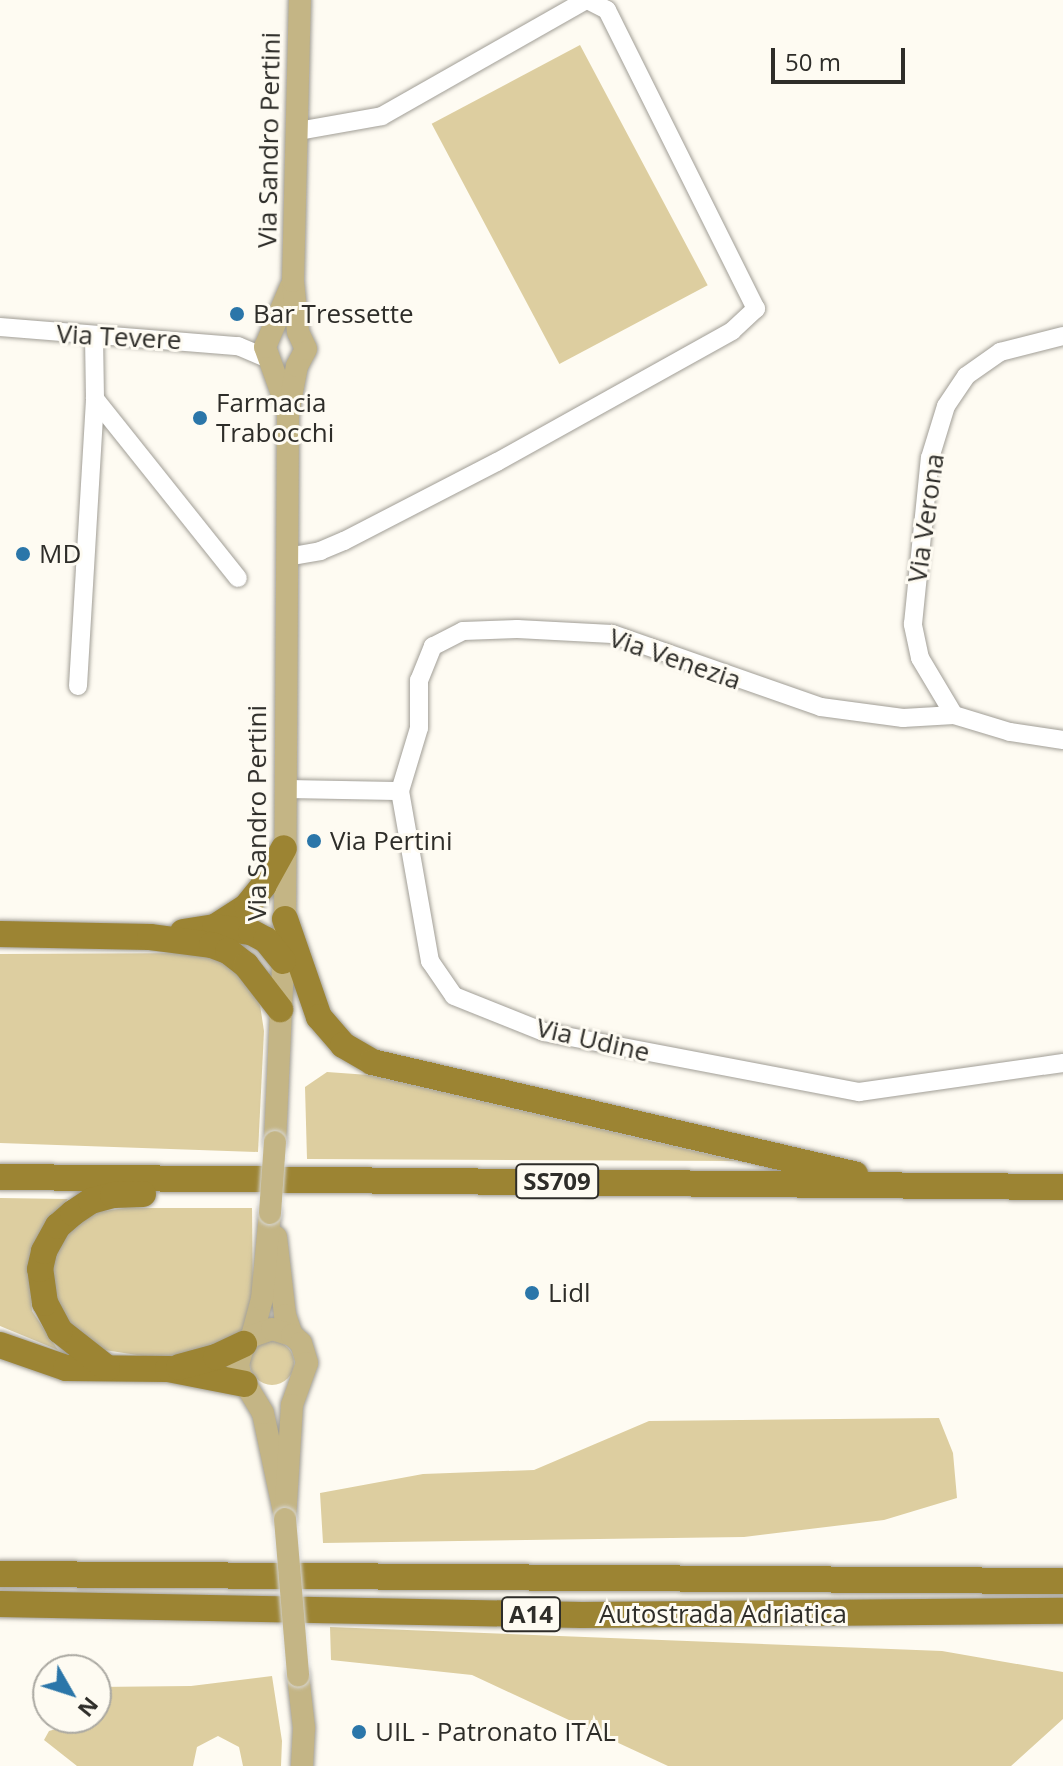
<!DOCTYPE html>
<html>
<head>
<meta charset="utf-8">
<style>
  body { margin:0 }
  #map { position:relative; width:1063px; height:1766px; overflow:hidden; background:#fefbf2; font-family:"Open Sans",sans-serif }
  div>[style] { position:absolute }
  .green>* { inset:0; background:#ddcea0; transform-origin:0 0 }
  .round { border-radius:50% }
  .roads { filter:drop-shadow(0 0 2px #a19e96) drop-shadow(0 0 2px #a19e96) }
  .minor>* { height:18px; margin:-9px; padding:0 9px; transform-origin:9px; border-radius:9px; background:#fff }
  .major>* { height:22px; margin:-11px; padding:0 11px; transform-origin:11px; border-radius:11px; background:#c4b585 }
  .highway>* { height:26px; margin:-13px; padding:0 13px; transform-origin:13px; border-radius:13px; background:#9c8433 }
  .bridges { filter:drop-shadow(0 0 2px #d9d9d8) drop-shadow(0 0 2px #d9d9d8) }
  .major-bridge>* { height:22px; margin:-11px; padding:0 11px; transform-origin:11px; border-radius:11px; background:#c4b585 }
  .dots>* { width:22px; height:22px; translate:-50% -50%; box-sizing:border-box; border:4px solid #fefbf2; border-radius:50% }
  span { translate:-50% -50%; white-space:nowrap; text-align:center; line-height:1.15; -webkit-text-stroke:6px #fefbf2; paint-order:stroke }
  .shield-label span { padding:2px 6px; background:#fefbf2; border:2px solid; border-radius:6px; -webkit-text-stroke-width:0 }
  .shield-label { font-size:24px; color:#2e2d29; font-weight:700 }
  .street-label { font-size:26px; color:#2e2d29 }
  .poi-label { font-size:26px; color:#2e2d29 }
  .left { translate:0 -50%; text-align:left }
  .north { position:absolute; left:32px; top:1654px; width:80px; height:80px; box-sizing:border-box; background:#fefbf2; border:2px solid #aba9a2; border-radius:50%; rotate:129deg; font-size:22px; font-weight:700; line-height:32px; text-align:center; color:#2e2d29 }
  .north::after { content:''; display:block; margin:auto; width:28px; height:36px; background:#2b76a9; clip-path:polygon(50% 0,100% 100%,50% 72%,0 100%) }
  .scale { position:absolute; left:771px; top:48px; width:134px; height:36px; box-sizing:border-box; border:4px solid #2e2d29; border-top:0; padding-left:10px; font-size:24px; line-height:28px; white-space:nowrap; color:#2e2d29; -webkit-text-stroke:6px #fefbf2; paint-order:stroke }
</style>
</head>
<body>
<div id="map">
  <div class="green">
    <div style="left:580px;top:45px;width:272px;height:168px;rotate:62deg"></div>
    <div style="clip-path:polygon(202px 953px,222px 960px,246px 981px,260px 1005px,264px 1031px,258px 1152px,0 1143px,0 954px)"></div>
    <div style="clip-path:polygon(327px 1072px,369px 1075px,737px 1161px,307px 1159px,305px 1087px)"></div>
    <div style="clip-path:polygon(0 1198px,68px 1199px,40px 1233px,29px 1274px,32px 1311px,58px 1350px,0 1326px)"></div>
    <div style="clip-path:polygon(125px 1208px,252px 1208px,253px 1302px,246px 1326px,234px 1340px,214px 1351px,163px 1359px,98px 1349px,76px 1339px,53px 1293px,53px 1261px,67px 1233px,97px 1212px)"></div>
    <div class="round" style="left:250px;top:1341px;width:44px;height:44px"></div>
    <div style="clip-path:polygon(939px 1418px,953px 1453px,957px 1498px,884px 1520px,744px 1537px,323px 1543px,320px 1493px,423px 1474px,534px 1470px,649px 1421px)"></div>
    <div style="clip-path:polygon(330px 1627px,942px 1651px,1063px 1672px,1063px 1719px,1011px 1766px,668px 1766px,472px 1675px,331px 1660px)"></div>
    <div style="clip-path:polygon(272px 1676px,282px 1741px,281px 1766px,243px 1766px,239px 1747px,218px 1736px,197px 1747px,193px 1766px,77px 1766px,44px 1740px,49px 1731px,63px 1727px,60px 1718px,96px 1718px,96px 1687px,191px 1686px)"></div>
  </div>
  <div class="roads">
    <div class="minor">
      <div style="left:298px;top:131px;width:85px;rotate:-10.1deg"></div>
      <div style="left:382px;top:116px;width:235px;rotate:-29.6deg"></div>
      <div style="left:0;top:327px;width:239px;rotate:4.6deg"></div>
      <div style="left:238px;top:346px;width:33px;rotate:23deg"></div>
      <div style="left:95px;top:399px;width:229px;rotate:51.4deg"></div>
      <div style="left:287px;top:557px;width:34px;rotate:-10deg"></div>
      <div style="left:320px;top:551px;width:26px;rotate:-23deg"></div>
      <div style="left:344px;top:541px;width:172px;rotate:-27.3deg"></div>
      <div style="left:497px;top:462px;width:269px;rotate:-29.1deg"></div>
      <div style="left:732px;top:331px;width:33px;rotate:-43deg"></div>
      <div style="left:756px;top:309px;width:334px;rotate:-116.5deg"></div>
      <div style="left:607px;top:10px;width:22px;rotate:-153deg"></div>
      <div style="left:78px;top:686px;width:288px;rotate:-86.6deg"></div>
      <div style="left:95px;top:399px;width:63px;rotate:-90.9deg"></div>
      <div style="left:954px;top:715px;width:66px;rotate:-120.8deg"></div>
      <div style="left:920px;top:658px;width:35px;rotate:-102deg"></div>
      <div style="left:913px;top:624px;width:167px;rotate:-84.2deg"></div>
      <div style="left:930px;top:458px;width:54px;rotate:-72.9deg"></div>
      <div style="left:946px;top:406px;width:36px;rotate:-56deg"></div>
      <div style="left:966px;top:376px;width:42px;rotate:-35.2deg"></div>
      <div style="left:1000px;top:352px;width:65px;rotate:-14.3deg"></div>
      <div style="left:1063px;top:740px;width:54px;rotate:-171.4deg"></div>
      <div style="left:1010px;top:732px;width:59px;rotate:-163.1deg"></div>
      <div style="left:954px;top:715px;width:51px;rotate:176.6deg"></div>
      <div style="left:903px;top:718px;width:83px;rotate:-172.4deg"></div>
      <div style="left:821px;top:707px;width:221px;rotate:-160.7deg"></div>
      <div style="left:612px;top:634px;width:95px;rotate:-177deg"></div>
      <div style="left:517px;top:629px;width:54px;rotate:177.9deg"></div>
      <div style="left:463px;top:631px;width:34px;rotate:153deg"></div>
      <div style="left:433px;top:646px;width:37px;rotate:112deg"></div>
      <div style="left:419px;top:680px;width:48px;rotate:90deg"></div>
      <div style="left:419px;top:728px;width:66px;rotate:106.8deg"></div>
      <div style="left:400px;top:791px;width:173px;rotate:80deg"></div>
      <div style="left:430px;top:961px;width:42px;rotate:55.6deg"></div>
      <div style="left:454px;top:996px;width:97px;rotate:21.8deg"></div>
      <div style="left:544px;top:1032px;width:321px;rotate:10.8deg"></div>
      <div style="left:859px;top:1092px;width:206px;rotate:-8.1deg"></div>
      <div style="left:284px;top:789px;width:116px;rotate:1deg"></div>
    </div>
    <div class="major">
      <div style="left:287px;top:408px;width:65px;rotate:-109.8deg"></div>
      <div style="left:265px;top:347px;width:66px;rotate:-66.9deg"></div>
      <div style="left:275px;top:1142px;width:223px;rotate:-87.4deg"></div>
      <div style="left:285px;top:919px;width:506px;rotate:-89.66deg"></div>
      <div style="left:288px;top:413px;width:48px;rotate:-79.2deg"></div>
      <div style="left:297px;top:366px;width:19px;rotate:-62deg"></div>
      <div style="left:306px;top:349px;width:19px;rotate:-115deg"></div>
      <div style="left:298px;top:332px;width:51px;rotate:-95.6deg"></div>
      <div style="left:293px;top:281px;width:281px;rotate:-88.6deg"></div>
      <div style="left:276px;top:1237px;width:79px;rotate:83.4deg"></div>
      <div style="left:285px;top:1315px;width:21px;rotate:71deg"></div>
      <div style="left:252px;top:1336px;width:38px;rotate:-75deg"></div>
      <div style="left:262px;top:1299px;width:86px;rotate:-84.7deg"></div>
      <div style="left:284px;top:1512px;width:101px;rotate:-102deg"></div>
      <div style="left:263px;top:1413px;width:44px;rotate:-121.2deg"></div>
      <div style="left:240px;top:1375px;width:11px;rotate:-100deg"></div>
      <div style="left:238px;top:1364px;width:21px;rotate:-73deg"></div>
      <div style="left:244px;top:1344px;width:11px;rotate:-45deg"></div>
      <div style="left:252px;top:1336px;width:21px;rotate:-19deg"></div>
      <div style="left:272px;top:1329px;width:21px;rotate:17deg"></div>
      <div style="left:292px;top:1335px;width:12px;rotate:42deg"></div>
      <div style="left:301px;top:1343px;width:21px;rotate:73deg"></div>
      <div style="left:307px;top:1363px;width:45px;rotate:109.7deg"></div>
      <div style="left:292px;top:1405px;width:114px;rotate:93.5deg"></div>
      <div style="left:298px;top:1675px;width:53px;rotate:83.5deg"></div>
      <div style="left:304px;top:1728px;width:38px;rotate:93deg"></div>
    </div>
    <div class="highway">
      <div style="left:285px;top:919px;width:104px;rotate:70.9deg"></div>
      <div style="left:319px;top:1017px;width:37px;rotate:49deg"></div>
      <div style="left:343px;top:1045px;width:34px;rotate:30deg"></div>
      <div style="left:372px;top:1062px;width:496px;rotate:13.1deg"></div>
      <div style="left:215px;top:927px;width:38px;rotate:-33deg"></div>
      <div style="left:247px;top:906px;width:26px;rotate:-51deg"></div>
      <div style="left:263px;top:886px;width:43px;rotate:-61.1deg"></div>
      <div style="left:183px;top:932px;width:32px;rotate:-9deg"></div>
      <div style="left:215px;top:927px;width:36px;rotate:8deg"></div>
      <div style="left:251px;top:932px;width:17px;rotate:28deg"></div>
      <div style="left:266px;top:940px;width:27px;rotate:51deg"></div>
      <div style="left:0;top:934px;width:150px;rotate:1.1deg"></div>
      <div style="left:150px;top:937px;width:63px;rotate:7.4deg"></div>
      <div style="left:212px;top:945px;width:17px;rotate:21deg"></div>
      <div style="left:228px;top:951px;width:23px;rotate:38deg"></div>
      <div style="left:246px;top:965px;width:56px;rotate:52.3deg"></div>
      <div style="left:0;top:1177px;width:1063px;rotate:0.54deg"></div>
      <div style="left:0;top:1345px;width:70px;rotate:19.2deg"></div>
      <div style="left:66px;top:1368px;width:102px;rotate:0.6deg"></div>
      <div style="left:168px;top:1369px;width:78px;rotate:11deg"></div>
      <div style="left:179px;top:1367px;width:38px;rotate:-15deg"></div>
      <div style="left:216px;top:1357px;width:31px;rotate:-25deg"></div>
      <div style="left:107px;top:1368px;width:60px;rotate:-141.8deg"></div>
      <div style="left:60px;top:1331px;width:32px;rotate:-118deg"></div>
      <div style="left:45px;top:1303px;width:34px;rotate:-98deg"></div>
      <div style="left:40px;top:1269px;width:18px;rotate:-77deg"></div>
      <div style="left:44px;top:1251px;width:29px;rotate:-61deg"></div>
      <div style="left:58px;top:1226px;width:20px;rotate:-41deg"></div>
      <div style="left:73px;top:1213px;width:22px;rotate:-34deg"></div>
      <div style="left:91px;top:1201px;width:23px;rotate:-15deg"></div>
      <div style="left:113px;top:1195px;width:30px;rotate:-2deg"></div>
      <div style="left:0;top:1574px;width:1063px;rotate:0.38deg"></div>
      <div style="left:0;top:1604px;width:582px;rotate:1.08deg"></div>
      <div style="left:582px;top:1615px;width:481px;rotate:-0.5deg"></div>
    </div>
  </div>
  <div class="bridges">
    <div class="major-bridge">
      <div style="left:270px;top:1213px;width:71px;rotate:-86deg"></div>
      <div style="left:285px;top:1519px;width:157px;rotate:85.2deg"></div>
    </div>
  </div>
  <div class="dots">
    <div style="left:237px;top:314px;background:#2b76a9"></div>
    <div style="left:200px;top:418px;background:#2b76a9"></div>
    <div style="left:23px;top:554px;background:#2b76a9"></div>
    <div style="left:314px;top:841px;background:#2b76a9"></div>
    <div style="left:532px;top:1293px;background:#2b76a9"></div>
    <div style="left:359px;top:1732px;background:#2b76a9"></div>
  </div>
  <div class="shield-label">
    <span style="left:557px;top:1181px">SS709</span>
    <span style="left:531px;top:1614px">A14</span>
  </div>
  <div class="street-label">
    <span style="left:269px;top:140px;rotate:-89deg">Via Sandro Pertini</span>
    <span style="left:119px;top:337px;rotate:3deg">Via Tevere</span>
    <span style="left:926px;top:518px;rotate:-82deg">Via Verona</span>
    <span style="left:675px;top:659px;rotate:19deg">Via Venezia</span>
    <span style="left:257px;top:813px;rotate:-90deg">Via Sandro Pertini</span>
    <span style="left:593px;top:1040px;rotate:13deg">Via Udine</span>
    <span style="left:723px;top:1614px">Autostrada Adriatica</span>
  </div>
  <div class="poi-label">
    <span class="left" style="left:253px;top:314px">Bar Tressette</span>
    <span class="left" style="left:216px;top:418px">Farmacia<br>Trabocchi</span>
    <span class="left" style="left:39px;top:554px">MD</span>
    <span class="left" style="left:330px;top:841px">Via Pertini</span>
    <span class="left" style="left:548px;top:1293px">Lidl</span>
    <span class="left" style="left:375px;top:1732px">UIL - Patronato ITAL</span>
  </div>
  <div class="north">N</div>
  <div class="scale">50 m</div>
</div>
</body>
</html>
